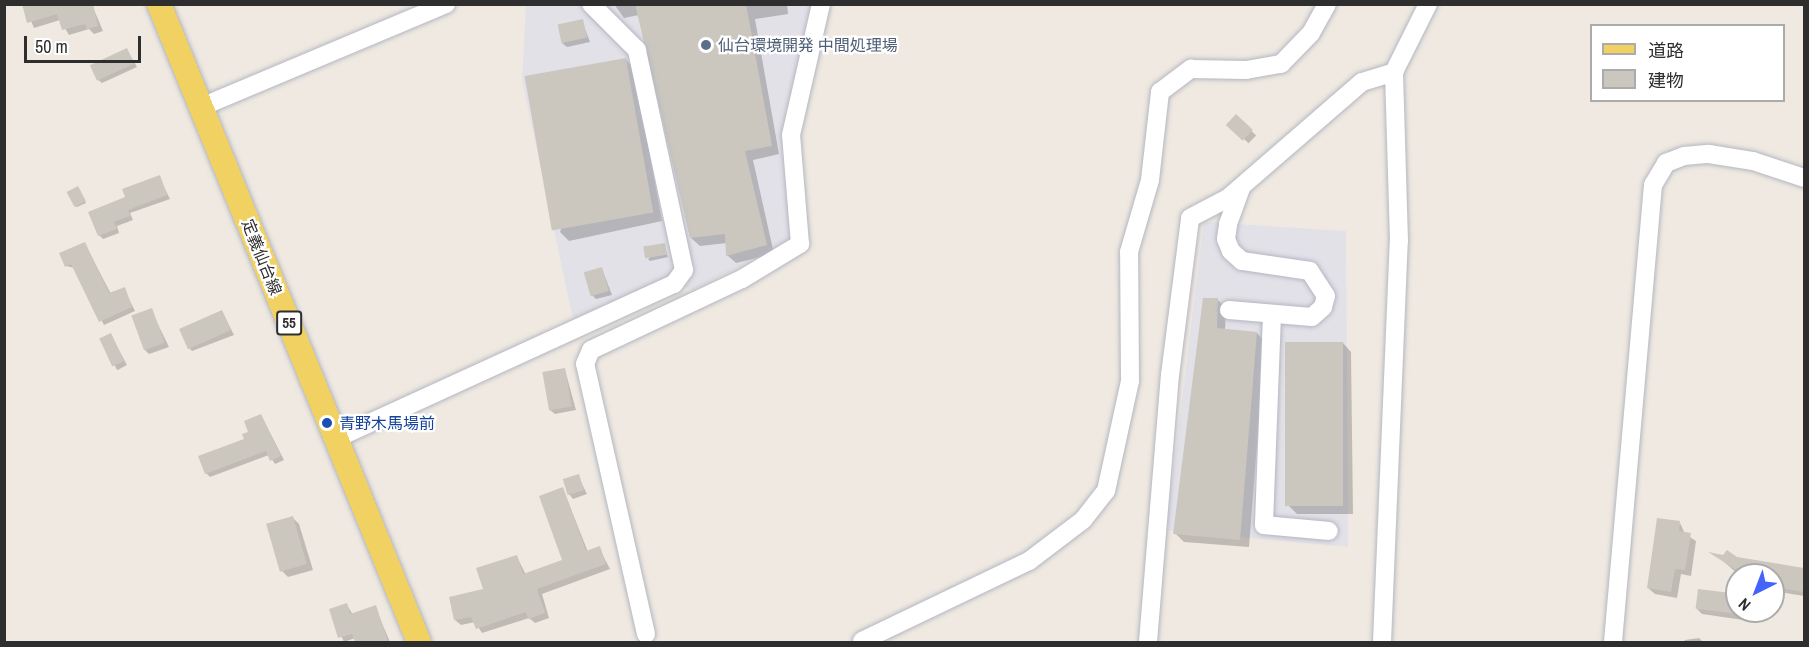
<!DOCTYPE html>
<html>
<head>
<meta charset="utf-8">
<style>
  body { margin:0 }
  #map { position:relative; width:1809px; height:647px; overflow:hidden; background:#efe9e1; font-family:"Archivo Narrow","Noto Sans JP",sans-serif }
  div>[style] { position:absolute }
  .industrial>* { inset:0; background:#e3e1e8 }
  .shadow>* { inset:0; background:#0003; transform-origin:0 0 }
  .building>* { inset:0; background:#cbc7bf; transform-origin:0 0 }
  .roads { filter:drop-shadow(0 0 2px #b4b7c1) drop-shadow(0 0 2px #b4b7c1) }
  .minor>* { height:18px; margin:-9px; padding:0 9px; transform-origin:9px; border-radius:9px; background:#fff }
  .major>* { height:24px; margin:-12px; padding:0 12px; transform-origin:12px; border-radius:12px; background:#f2d163 }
  .dots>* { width:16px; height:16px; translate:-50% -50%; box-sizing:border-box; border:3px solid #fff; border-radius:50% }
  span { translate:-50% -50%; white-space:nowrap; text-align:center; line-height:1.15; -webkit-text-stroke:4.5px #fff; paint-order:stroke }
  .shield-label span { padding:2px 4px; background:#fff; border:2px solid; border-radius:4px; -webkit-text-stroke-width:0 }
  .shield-label { font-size:15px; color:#2e2e2e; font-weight:700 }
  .service-label { font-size:16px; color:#4e5e75 }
  .left { translate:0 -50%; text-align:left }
  .street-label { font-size:16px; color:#2e2e2e }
  .transit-label { font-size:16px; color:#164399 }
  .frame { position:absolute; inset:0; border:6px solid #2e2e2e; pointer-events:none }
  .legend { position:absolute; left:1590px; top:24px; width:195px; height:78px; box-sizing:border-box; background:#fff; border:2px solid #ababab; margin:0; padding:8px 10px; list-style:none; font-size:18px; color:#2e2e2e }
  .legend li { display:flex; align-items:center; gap:12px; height:30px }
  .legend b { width:30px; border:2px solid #ababab }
  .north { position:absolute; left:1725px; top:563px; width:60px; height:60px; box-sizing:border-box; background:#fff; border:2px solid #ababab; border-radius:50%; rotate:222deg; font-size:16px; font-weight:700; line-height:24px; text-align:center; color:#2e2e2e }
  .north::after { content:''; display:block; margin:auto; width:21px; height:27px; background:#4264fb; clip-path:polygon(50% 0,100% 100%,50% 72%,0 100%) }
  .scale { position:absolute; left:24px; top:36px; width:117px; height:27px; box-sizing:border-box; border:3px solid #2e2e2e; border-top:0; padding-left:8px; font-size:18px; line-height:21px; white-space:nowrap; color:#2e2e2e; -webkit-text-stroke:4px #fff; paint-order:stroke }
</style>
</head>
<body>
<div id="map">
  <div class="industrial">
    <div style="clip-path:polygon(526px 5px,811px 5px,784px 132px,792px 241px,692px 290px,664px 279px,573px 319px,522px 80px)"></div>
    <div style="clip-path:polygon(1204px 222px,1346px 231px,1348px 547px,1166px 530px)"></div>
  </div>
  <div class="shadow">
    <div style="clip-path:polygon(24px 4px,92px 5px,103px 31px,94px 34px,89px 29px,69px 35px,60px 20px,34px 28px)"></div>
    <div style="clip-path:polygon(614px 4px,787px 4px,788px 14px,755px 19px,779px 154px,753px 160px,774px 254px,736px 263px,727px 255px,727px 243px,700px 246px,691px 238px,639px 15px,624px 18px)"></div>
    <div style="clip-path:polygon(582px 21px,590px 42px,567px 47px,562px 43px)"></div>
    <div style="clip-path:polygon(127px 50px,137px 67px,102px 83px,97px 79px)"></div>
    <div style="clip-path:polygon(626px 60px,634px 68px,662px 221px,569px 241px,560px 232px)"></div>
    <div style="left:1236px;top:116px;width:28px;height:11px;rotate:44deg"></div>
    <div style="clip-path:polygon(159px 177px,170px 199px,130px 213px,133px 220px,117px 226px,119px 233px,103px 239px,99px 235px)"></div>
    <div style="clip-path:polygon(79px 189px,86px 203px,77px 207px,75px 206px)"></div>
    <div style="clip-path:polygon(85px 244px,111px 294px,124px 289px,135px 311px,104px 325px,75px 268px,66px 266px)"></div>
    <div style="clip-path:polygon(664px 245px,668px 257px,650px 261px,648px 259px)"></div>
    <div style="clip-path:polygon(602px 269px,612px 295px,596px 299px,592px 295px)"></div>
    <div style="clip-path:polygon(1218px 300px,1226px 308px,1225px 330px,1257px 333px,1265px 342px,1249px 547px,1184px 542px,1175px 533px)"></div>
    <div style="clip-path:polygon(151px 310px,169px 347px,149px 354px,145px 350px)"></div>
    <div style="clip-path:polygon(222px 311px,234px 335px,192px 351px,188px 347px)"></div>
    <div style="left:111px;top:335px;width:34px;height:11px;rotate:62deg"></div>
    <div style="clip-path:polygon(1343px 343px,1351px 352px,1353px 514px,1297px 514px,1288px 505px)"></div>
    <div style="clip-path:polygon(565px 370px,576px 410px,555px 414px,550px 410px)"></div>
    <div style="clip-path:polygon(261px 415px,284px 460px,275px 464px,269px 455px,210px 477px,206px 473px,246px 440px)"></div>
    <div style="clip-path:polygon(578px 476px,587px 494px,573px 499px,569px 494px)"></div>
    <div style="clip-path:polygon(563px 489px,588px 552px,599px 548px,610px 569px,542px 594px,549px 618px,535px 623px,529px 618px,482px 633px,475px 622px,461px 625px,455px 620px,517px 557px,526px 575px,564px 561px)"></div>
    <div style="clip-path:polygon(292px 517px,299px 524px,313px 570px,288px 577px,282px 571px)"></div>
    <div style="clip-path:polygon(1680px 523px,1685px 534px,1696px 541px,1691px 576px,1681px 574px,1677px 598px,1655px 594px,1648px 588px)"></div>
    <div style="clip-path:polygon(1740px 559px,1804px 570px,1804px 596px,1773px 591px,1773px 575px,1739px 575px,1722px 560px)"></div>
    <div style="clip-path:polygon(1737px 591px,1737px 611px,1752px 611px,1750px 621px,1702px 614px,1697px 609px,1736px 596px)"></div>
    <div style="clip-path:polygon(347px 605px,353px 615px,375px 607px,390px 642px,357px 642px,355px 638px,344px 642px,330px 610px)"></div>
    <div style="clip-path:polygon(1699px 638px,1703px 642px,1684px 642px,1685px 640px)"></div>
  </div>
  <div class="building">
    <div style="clip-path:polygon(22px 4px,93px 4px,98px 26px,87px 29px,85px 24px,62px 30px,57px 14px,27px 23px)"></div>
    <div style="clip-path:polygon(635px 4px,746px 4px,772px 146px,745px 151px,767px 245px,726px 256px,725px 234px,690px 238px)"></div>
    <div style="left:583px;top:19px;width:19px;height:26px;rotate:78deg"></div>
    <div style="left:127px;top:48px;width:17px;height:41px;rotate:65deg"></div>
    <div style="left:626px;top:58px;width:157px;height:103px;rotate:80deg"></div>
    <div style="left:1236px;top:114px;width:23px;height:15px;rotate:43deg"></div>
    <div style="clip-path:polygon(160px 175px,167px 195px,128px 210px,130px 216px,114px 222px,117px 229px,98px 236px,88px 212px,125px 197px,122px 189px)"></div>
    <div style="left:78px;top:186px;width:17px;height:13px;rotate:62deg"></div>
    <div style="clip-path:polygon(85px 242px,109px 293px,125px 287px,132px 307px,99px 322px,71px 264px,65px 267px,59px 253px)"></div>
    <div style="left:665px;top:243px;width:12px;height:22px;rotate:81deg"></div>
    <div style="left:602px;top:267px;width:25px;height:19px;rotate:74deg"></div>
    <div style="clip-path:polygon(1203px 298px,1218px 298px,1217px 328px,1257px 332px,1240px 540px,1173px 534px)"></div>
    <div style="left:152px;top:308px;width:37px;height:22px;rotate:70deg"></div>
    <div style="left:222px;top:310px;width:22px;height:47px;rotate:66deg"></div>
    <div style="left:111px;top:333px;width:31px;height:13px;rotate:65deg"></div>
    <div style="left:1285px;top:342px;width:58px;height:164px"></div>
    <div style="left:565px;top:368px;width:39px;height:23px;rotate:80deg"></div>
    <div style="clip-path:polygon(261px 414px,281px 456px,270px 461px,266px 451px,205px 474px,198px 456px,244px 439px,242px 434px,248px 432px,244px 421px)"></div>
    <div style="left:579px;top:474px;width:17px;height:17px;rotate:73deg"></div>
    <div style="clip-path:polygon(563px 487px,586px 551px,600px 546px,606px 564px,537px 589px,545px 613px,528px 619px,526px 612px,476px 629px,471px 617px,454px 620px,449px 597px,483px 589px,476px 568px,517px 555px,523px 574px,562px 560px,539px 496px)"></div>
    <div style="left:293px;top:516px;width:50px;height:28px;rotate:74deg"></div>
    <div style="clip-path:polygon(1657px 518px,1680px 521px,1679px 531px,1691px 533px,1685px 570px,1675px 569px,1671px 592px,1647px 588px)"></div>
    <div style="clip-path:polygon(1727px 550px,1737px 557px,1804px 568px,1804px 592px,1773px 587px,1773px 575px,1738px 575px,1738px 571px,1708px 552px,1723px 555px)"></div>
    <div style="left:1698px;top:589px;width:39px;height:20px;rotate:7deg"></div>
    <div style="clip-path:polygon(347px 603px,350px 614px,376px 605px,388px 642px,355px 642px,352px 634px,338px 638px,329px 609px)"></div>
  </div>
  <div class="roads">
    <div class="minor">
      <div style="left:201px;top:107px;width:266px;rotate:-22.8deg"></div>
      <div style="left:1229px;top:310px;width:83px;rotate:4.8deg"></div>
      <div style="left:1312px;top:317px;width:15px;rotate:-42deg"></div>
      <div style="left:1323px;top:307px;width:11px;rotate:-75deg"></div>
      <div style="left:1326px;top:296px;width:30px;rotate:-123deg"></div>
      <div style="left:1310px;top:271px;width:69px;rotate:-171.6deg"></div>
      <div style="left:1242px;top:261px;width:15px;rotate:-138deg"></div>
      <div style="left:1231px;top:251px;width:13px;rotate:-113deg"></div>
      <div style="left:1226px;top:239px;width:15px;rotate:-82deg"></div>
      <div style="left:1228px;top:224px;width:38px;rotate:-70deg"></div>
      <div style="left:1272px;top:315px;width:210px;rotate:92.2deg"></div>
      <div style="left:1264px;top:525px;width:65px;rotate:5.3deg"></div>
      <div style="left:337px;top:438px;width:371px;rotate:-24.6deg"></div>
      <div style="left:674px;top:284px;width:17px;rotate:-54deg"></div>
      <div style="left:684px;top:270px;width:225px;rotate:-102.1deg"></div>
      <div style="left:637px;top:50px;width:65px;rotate:-135deg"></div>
      <div style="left:646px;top:634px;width:277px;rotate:-102.7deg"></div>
      <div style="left:585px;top:364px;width:15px;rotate:-67deg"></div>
      <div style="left:591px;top:350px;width:167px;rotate:-25.2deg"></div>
      <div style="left:742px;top:279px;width:68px;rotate:-31.1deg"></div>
      <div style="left:800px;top:244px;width:109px;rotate:-94.7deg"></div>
      <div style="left:791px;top:135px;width:134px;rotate:-77.1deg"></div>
      <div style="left:862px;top:641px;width:185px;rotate:-25.6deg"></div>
      <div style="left:1029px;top:561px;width:68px;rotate:-37.2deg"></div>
      <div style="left:1083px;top:520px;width:37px;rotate:-52deg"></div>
      <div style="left:1106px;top:491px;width:113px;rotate:-77.7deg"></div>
      <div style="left:1130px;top:381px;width:129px;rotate:-90.4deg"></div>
      <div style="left:1129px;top:252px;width:75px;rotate:-73.7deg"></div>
      <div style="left:1150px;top:180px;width:89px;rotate:-83.5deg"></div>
      <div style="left:1160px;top:92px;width:39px;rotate:-37deg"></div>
      <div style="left:1191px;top:69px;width:55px;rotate:1deg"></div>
      <div style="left:1246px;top:70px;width:36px;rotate:-10deg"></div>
      <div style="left:1281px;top:64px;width:43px;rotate:-45.9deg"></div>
      <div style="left:1311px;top:33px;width:33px;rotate:-61deg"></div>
      <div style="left:1148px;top:642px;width:268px;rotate:-85.3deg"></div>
      <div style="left:1170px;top:375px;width:158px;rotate:-82.7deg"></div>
      <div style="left:1190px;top:218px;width:43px;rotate:-27.8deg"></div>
      <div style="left:1228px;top:198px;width:177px;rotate:-40.9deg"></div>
      <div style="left:1362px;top:82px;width:34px;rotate:-17deg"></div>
      <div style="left:1382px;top:642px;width:401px;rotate:-87.6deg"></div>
      <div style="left:1399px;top:241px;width:169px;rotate:-91.7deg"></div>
      <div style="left:1394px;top:72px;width:76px;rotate:-63.4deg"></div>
      <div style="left:1613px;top:642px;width:459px;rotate:-85deg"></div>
      <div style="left:1653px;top:185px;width:26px;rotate:-59deg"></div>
      <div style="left:1666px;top:163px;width:19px;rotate:-21deg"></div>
      <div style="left:1684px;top:156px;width:25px;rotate:-5deg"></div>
      <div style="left:1709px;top:154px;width:45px;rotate:9deg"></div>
      <div style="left:1753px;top:161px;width:54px;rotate:18.4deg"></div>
    </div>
    <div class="major">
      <div style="left:159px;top:4px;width:689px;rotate:67.83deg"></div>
    </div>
  </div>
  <div class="dots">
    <div style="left:706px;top:45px;background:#5c6f8a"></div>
    <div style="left:327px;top:423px;background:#1a4fb4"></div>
  </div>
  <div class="shield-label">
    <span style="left:289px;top:323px">55</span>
  </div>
  <div class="service-label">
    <span class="left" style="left:718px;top:45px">仙台環境開発 中間処理場</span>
  </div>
  <div class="street-label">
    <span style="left:262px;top:257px;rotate:68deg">定義仙台線</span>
  </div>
  <div class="transit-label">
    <span class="left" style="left:339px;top:423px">青野木馬場前</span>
  </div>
  <div class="frame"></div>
  <ul class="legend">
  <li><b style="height:8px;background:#f2d163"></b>道路</li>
  <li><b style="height:16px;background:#cbc7bf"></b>建物</li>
  </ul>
  <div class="north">N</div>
  <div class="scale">50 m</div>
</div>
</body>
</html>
